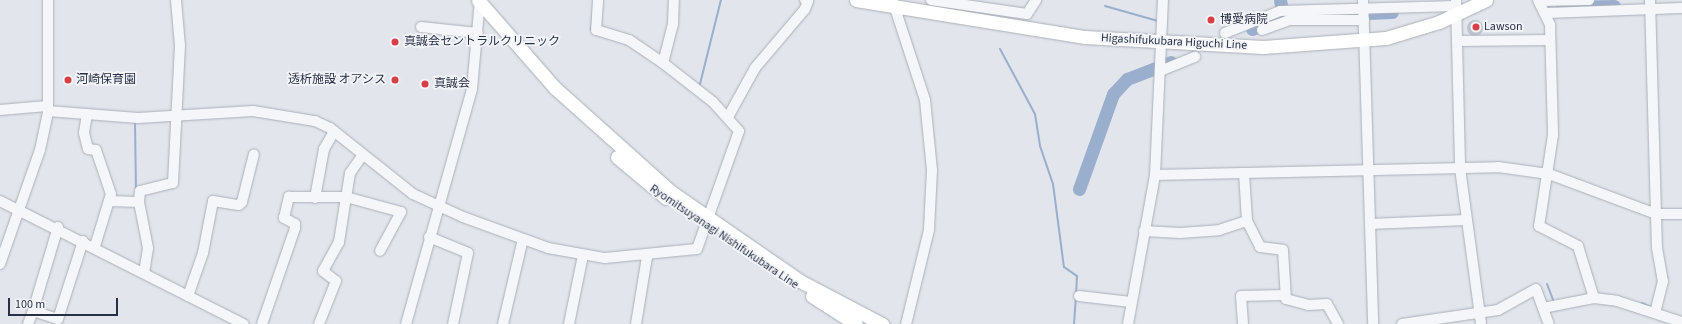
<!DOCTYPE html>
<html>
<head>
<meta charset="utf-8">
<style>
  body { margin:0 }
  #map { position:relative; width:1682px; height:324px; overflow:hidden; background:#e2e5eb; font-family:"Source Sans 3","Noto Sans JP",sans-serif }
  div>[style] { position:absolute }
  .stream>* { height:2px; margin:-1px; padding:0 1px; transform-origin:1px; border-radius:1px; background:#9aaece }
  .river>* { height:13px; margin:-6.5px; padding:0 6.5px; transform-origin:6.5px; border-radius:6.5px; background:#9aaece }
  .building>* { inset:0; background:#bec3cf }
  .round { border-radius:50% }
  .roads { filter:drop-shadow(0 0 1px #aaafb9) drop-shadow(0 0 1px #aaafb9) }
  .minor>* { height:10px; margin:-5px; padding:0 5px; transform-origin:5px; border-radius:5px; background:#f5f6f9 }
  .major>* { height:13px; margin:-6.5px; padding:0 6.5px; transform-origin:6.5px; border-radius:6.5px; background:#fff }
  .dots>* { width:11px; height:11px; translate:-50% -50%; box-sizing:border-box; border:2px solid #f2f4f8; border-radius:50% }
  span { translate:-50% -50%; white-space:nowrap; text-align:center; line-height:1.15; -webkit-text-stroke:3.5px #f2f4f8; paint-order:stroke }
  .poi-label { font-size:12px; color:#283045 }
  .left { translate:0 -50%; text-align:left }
  .right { translate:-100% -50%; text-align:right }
  .street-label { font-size:12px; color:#283045 }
  .scale { position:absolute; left:8px; top:298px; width:110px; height:18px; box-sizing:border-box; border:2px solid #283045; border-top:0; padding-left:5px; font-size:12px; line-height:14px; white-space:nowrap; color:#283045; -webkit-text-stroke:3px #f2f4f8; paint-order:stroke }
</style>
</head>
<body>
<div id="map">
  <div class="stream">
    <div style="left:1105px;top:6px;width:55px;rotate:15.8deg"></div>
    <div style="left:591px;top:30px;width:16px;rotate:-83deg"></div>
    <div style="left:1000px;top:49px;width:74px;rotate:61.7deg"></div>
    <div style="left:1035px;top:114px;width:32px;rotate:81deg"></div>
    <div style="left:1040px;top:146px;width:40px;rotate:71.1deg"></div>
    <div style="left:1053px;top:184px;width:84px;rotate:82.5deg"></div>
    <div style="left:1064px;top:267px;width:16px;rotate:35deg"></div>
    <div style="left:1077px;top:276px;width:17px;rotate:93deg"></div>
    <div style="left:699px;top:88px;width:91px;rotate:-76deg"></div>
    <div style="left:135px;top:121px;width:69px;rotate:89.2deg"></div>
    <div style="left:1547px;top:284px;width:19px;rotate:69deg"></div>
    <div style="left:1642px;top:303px;width:10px;rotate:24deg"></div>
    <div style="left:1074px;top:324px;width:27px;rotate:-86deg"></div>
  </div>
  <div class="river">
    <div style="left:1280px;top:0;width:16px;rotate:79deg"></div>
    <div style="left:1562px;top:7px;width:52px;rotate:-1.1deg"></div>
    <div style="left:1321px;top:15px;width:71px;rotate:-2.4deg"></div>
    <div style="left:1252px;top:29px;width:34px;rotate:-23deg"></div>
    <div style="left:1283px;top:16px;width:19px"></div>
    <div style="left:1079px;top:189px;width:101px;rotate:-70.3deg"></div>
    <div style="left:1113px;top:94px;width:21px;rotate:-47deg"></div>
    <div style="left:1127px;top:79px;width:47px;rotate:-21.1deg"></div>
  </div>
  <div class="building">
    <div class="round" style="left:1467px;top:20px;width:16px;height:16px"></div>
  </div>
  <div class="roads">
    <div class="minor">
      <div style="left:931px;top:0;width:97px;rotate:8.3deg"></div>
      <div style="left:1027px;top:14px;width:17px;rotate:-57deg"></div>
      <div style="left:1363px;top:0;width:324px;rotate:88.2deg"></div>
      <div style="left:1456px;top:0;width:168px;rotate:88.6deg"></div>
      <div style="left:1460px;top:168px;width:157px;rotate:82.3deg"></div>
      <div style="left:1538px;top:0;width:28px;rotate:64deg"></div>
      <div style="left:1550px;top:25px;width:110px;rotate:88.4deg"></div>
      <div style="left:1553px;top:135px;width:92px;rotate:98.7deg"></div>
      <div style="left:1539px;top:226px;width:44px;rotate:27.1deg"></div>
      <div style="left:1578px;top:246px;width:54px;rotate:72.9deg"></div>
      <div style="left:1650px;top:0;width:248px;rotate:88.4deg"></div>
      <div style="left:1657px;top:248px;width:34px;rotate:80deg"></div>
      <div style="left:1663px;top:281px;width:32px;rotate:104deg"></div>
      <div style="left:1539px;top:1px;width:50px;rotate:-1.1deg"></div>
      <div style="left:893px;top:2px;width:103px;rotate:71.9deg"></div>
      <div style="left:925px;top:100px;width:70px;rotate:84.3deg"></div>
      <div style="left:932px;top:170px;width:60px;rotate:92.9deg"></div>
      <div style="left:929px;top:230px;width:97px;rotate:103.7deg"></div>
      <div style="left:1545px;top:13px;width:137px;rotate:-2.1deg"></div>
      <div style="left:421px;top:27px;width:57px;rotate:6deg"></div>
      <div style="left:1262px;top:30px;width:29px;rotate:-20deg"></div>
      <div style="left:1289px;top:20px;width:75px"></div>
      <div style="left:1225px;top:33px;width:59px;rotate:-21.8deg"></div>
      <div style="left:1280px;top:11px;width:176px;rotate:-1.6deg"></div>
      <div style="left:1457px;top:41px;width:93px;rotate:-0.6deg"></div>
      <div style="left:663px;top:63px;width:40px;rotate:-75.6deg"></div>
      <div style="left:673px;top:24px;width:24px;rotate:-88deg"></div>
      <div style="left:1160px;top:71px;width:38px;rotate:-22deg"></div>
      <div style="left:0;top:110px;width:47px;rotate:-4.9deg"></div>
      <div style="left:48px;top:111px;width:90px;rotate:4.4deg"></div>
      <div style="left:138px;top:118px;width:115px;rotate:-3.5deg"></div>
      <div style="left:253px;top:111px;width:63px;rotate:9.2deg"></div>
      <div style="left:315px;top:121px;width:17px;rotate:25deg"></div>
      <div style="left:330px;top:128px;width:106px;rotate:38.5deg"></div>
      <div style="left:413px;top:194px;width:55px;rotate:24.7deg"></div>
      <div style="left:463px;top:217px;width:90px;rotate:20deg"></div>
      <div style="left:548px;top:248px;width:58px;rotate:10deg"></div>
      <div style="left:605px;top:258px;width:92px;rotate:-5.6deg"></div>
      <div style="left:697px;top:249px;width:125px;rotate:-70.4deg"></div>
      <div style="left:739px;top:131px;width:39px;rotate:-132deg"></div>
      <div style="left:713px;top:102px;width:63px;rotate:-142deg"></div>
      <div style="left:663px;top:63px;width:41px;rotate:-145.9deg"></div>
      <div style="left:629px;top:40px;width:34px;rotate:-163deg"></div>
      <div style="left:596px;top:30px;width:30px;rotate:-86deg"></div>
      <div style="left:87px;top:114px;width:19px;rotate:99deg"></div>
      <div style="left:84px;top:133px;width:16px;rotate:76deg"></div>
      <div style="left:88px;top:149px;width:8px;rotate:7deg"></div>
      <div style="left:96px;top:150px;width:46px;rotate:71.2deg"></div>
      <div style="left:111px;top:194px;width:54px;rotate:107.1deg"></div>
      <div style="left:728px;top:117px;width:56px;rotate:-61.1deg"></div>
      <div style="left:755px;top:68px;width:77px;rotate:-49.7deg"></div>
      <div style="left:805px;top:9px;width:9px;rotate:-69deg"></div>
      <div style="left:808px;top:1px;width:3px;rotate:-162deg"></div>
      <div style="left:362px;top:156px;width:21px;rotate:125deg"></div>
      <div style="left:350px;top:173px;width:24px;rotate:99deg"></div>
      <div style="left:346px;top:197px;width:57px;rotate:15.3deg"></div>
      <div style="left:401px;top:212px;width:44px;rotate:118.3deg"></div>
      <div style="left:1244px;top:173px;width:48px;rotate:86.4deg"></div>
      <div style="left:1247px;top:221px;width:29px;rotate:63deg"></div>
      <div style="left:1260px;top:247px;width:23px;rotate:7deg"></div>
      <div style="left:1283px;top:250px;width:49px;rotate:86.5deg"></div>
      <div style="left:1286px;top:299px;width:23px;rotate:15deg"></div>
      <div style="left:1308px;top:305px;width:19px;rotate:-3deg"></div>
      <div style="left:1327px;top:304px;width:23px;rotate:61deg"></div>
      <div style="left:1155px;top:175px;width:343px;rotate:-1.3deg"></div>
      <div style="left:1498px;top:167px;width:51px;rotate:7.8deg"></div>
      <div style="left:1549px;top:174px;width:114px;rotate:20.5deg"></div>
      <div style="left:1656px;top:214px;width:26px"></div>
      <div style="left:315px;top:198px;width:50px;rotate:-79.6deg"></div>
      <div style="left:324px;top:149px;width:20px;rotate:-60deg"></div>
      <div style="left:0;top:201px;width:273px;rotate:26.8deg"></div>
      <div style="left:109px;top:201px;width:30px;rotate:2deg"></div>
      <div style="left:139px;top:202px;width:47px;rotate:78.9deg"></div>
      <div style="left:148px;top:248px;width:24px;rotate:99deg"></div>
      <div style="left:139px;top:202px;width:11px;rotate:-85deg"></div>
      <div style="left:140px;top:191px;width:34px;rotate:-14deg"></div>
      <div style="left:173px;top:183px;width:137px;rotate:-87.1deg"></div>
      <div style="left:180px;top:46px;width:46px;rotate:-95deg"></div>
      <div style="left:1370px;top:224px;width:96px;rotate:-2.4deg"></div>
      <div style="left:58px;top:227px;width:88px;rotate:106.6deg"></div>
      <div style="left:33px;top:311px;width:26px;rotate:18deg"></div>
      <div style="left:58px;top:319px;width:82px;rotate:-72.2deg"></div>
      <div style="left:1144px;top:231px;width:36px;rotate:3deg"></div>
      <div style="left:1180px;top:233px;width:39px;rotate:-4deg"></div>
      <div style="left:1219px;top:230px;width:29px;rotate:-18deg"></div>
      <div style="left:429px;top:237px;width:42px;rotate:22.3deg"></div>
      <div style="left:468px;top:253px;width:73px;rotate:101.9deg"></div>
      <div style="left:0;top:264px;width:121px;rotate:-70.7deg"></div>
      <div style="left:40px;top:150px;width:40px;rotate:-78deg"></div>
      <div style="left:48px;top:111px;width:111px;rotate:-90deg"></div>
      <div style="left:188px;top:296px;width:46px;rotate:-70.8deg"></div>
      <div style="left:203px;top:253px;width:53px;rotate:-79.1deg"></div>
      <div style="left:213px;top:201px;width:26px;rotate:9deg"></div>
      <div style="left:239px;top:205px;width:4px;rotate:-45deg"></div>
      <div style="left:242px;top:202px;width:49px;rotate:-76deg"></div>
      <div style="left:1079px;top:296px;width:52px;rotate:6.6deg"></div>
      <div style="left:1543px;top:308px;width:52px;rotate:-11.1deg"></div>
      <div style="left:1594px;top:298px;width:23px;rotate:7deg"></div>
      <div style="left:1617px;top:301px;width:68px;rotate:17.9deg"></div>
      <div style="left:28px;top:324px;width:14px;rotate:-69deg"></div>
      <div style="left:262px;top:324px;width:102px;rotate:-71deg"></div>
      <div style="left:295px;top:228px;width:4px;rotate:-90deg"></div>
      <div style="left:295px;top:224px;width:13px;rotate:-151deg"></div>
      <div style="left:284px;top:218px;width:22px;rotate:-77deg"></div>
      <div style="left:289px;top:197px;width:57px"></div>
      <div style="left:346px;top:197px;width:46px;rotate:98.8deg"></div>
      <div style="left:339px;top:242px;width:33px;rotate:119deg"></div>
      <div style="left:323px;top:271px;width:16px;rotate:38deg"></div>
      <div style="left:336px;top:281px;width:46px;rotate:111.6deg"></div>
      <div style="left:406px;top:324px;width:244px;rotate:-74.3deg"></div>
      <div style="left:472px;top:89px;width:89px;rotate:-84.9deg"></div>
      <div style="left:503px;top:324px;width:87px;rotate:-76.8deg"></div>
      <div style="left:569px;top:324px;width:70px;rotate:-78.5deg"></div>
      <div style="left:636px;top:324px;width:68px;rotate:-80.7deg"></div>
      <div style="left:647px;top:257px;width:4px;rotate:-153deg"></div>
      <div style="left:1128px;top:324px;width:151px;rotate:-79.7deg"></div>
      <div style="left:1155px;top:175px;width:175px;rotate:-87.4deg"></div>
      <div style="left:1243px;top:324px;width:28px;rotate:-94deg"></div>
      <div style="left:1241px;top:296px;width:43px;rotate:-1.3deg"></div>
      <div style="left:1402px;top:324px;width:97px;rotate:-8.3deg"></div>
      <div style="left:1498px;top:310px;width:43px;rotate:-28.9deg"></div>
      <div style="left:1536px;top:289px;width:37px;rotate:70deg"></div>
    </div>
    <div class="major">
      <div style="left:478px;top:0;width:117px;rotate:48.8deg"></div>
      <div style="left:555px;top:88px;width:154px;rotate:41.8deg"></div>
      <div style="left:670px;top:191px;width:158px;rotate:34.7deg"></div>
      <div style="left:800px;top:281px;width:93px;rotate:27.7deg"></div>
      <div style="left:856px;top:0;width:232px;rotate:9.2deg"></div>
      <div style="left:1085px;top:37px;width:178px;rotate:3.2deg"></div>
      <div style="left:1263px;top:47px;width:123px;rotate:-4.2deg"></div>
      <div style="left:1386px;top:38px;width:55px;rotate:-16.8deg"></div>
      <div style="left:1439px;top:22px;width:52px;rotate:-25.1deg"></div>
      <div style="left:617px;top:157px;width:64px;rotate:39.9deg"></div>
      <div style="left:812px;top:296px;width:52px;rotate:32.5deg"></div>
    </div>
  </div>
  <div class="dots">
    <div style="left:1211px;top:20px;background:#d93e45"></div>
    <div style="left:1476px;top:27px;background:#d93e45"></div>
    <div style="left:395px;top:42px;background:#d93e45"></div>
    <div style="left:68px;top:80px;background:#d93e45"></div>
    <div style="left:395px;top:80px;background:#d93e45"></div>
    <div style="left:425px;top:84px;background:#d93e45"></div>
  </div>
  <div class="poi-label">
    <span class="left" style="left:1220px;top:20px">博愛病院</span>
    <span class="left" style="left:1484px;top:27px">Lawson</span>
    <span class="left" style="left:404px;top:42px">真誠会セントラルクリニック</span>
    <span class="left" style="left:76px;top:80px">河崎保育園</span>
    <span class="right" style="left:386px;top:80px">透析施設 オアシス</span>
    <span class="left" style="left:434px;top:84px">真誠会</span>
  </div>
  <div class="street-label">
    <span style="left:1174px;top:42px;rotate:3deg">Higashifukubara Higuchi Line</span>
    <span style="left:724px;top:237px;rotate:34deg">Ryomitsuyanagi Nishifukubara Line</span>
  </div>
  <div class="scale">100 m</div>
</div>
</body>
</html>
